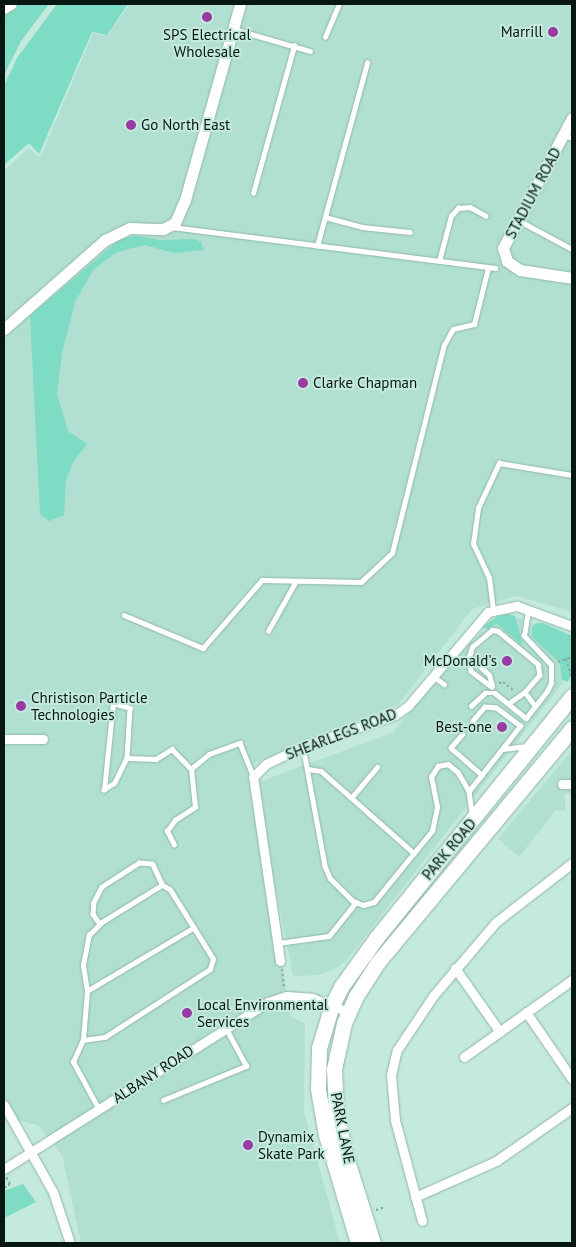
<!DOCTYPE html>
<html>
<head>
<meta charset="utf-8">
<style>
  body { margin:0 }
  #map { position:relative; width:576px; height:1247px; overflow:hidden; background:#c4e9dd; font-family:"PT Sans",sans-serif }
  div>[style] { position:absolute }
  .built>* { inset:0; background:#b1e0d2 }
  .green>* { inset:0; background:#7ddcc3 }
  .path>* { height:2px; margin-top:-1px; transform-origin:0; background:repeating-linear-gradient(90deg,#8ba99f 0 2.5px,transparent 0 5px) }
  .roads { filter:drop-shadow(0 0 1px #92b6ab) drop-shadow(0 0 1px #92b6ab) }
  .service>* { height:4.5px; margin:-2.25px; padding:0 2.25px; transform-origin:2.25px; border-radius:2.25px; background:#fff }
  .minor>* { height:9px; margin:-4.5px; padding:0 4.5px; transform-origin:4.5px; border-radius:4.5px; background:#fff }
  .tertiary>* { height:11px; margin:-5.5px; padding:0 5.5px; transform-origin:5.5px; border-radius:5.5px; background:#fff }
  .trunk>* { height:15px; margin:-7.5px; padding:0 7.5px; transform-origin:7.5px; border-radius:7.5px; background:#fff }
  .dots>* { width:14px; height:14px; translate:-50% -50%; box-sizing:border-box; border:2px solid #c4e9dd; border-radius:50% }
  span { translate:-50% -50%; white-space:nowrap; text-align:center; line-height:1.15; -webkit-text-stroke:4px #c4e9dd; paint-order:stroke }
  .poi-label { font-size:15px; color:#091713 }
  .right { translate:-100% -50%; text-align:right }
  .left { translate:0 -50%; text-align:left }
  .street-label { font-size:15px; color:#091713 }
  .frame { position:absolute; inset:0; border:5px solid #091713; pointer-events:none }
</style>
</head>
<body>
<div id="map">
  <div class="built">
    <div style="clip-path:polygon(130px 4px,572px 4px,572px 612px,517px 596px,472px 609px,398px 705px,253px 764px,256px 783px,392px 733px,461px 652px,494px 621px,512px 615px,572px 641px,572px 664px,562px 684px,346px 961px,335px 969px,318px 975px,293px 976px,258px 799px,290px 1016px,305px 1024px,304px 1112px,340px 1243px,81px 1243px,62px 1155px,38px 1125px,4px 1117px,4px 171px,29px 148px,40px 158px,93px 33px,107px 36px)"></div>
    <div style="clip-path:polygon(572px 750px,572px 793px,565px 793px,565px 811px,555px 811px,519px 857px,498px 839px)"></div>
  </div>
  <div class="green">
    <div style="clip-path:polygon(4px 4px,49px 4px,21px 41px,4px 75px)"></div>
    <div style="clip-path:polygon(57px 4px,128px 4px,107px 35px,92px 32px,39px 154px,29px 143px,4px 165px,4px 86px,17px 58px)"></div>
    <div style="clip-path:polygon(137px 236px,160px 240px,195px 239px,201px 242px,204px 250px,174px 253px,145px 245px,117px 252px,93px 270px,75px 302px,62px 353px,57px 394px,68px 431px,87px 444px,73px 462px,66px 480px,64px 515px,49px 521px,40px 514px,30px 316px,120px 239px)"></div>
    <div style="clip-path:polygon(508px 614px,515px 616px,523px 646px,497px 624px,487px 629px,482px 627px,496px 617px)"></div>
    <div style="clip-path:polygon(536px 623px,543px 623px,572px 636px,572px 674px,568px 682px,562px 680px,560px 663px,532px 637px,532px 628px)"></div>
    <div style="clip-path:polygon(23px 1184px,36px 1202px,4px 1218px,4px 1191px)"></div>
  </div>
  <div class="path">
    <div style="left:566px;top:659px;width:21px;rotate:73deg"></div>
    <div style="left:558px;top:662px;width:15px;rotate:-20deg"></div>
    <div style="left:499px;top:683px;width:4px;rotate:-14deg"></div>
    <div style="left:503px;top:682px;width:14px;rotate:39deg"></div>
    <div style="left:282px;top:969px;width:18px;rotate:84deg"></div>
    <div style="left:4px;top:1188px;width:7px;rotate:-34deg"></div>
    <div style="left:10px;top:1184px;width:8px;rotate:-120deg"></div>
    <div style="left:376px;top:1210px;width:10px;rotate:-17deg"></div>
  </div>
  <div class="roads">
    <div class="service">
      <div style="left:234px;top:29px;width:79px;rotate:16.1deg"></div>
      <div style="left:325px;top:37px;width:36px;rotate:-67deg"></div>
      <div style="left:564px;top:134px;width:9px;rotate:27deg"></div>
      <div style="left:253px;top:193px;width:153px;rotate:-74.4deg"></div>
      <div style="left:325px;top:217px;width:38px;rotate:15deg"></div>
      <div style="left:362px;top:227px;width:48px;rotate:5.9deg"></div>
      <div style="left:520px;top:221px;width:59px;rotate:28.3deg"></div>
      <div style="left:172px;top:227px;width:326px;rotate:7.2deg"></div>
      <div style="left:317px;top:246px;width:190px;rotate:-74.7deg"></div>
      <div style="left:439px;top:261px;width:47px;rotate:-75.1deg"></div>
      <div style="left:451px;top:216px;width:11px;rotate:-49deg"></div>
      <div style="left:458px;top:208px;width:12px;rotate:-5deg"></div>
      <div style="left:470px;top:207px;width:18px;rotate:29deg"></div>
      <div style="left:493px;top:610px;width:32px;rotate:-97deg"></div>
      <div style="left:489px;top:578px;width:38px;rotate:-115deg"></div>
      <div style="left:473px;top:544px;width:36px;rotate:-82deg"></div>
      <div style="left:478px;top:508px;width:50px;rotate:-65deg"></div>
      <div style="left:499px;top:463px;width:74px;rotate:9.3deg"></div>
      <div style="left:124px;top:615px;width:86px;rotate:22.7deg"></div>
      <div style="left:203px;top:648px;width:90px;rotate:-49.1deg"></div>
      <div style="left:262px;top:580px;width:99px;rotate:1.2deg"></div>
      <div style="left:361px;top:582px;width:42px;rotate:-43.1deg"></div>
      <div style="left:392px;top:553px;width:214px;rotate:-76deg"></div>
      <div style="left:444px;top:345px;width:18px;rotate:-61deg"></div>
      <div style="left:453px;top:329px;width:22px;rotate:-13deg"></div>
      <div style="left:474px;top:324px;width:58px;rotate:-76deg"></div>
      <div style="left:268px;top:631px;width:57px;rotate:-60.8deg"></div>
      <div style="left:469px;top:657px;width:14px;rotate:82deg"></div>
      <div style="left:471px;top:671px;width:26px;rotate:37deg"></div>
      <div style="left:433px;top:676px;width:14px;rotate:36deg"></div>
      <div style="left:492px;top:686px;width:11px;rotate:-105deg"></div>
      <div style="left:489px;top:675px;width:27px;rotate:-138deg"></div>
      <div style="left:469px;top:657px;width:10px;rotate:-73deg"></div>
      <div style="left:472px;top:647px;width:26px;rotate:-40deg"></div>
      <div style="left:492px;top:630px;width:6px;rotate:9deg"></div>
      <div style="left:498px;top:631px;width:52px;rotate:39.5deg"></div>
      <div style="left:538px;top:664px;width:11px;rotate:80deg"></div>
      <div style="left:540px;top:675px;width:23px;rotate:131deg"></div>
      <div style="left:525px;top:692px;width:17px;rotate:54deg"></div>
      <div style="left:113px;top:703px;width:18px;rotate:16deg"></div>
      <div style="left:130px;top:708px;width:50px;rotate:93.4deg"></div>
      <div style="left:127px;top:758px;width:28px;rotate:116deg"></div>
      <div style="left:115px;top:783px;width:13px;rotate:148deg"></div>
      <div style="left:104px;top:790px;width:87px;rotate:-84.1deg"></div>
      <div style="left:509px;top:703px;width:19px;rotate:-35deg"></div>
      <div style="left:471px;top:706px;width:19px;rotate:-43deg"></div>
      <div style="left:485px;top:693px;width:10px"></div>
      <div style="left:495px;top:693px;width:40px;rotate:39deg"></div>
      <div style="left:526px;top:718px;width:34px;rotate:-52deg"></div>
      <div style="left:547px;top:691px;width:9px;rotate:-63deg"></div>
      <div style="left:551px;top:683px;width:18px;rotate:-90deg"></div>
      <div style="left:551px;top:665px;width:40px;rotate:-133deg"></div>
      <div style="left:524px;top:636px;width:26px;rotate:-81deg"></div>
      <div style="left:463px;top:734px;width:18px;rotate:131deg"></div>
      <div style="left:451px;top:748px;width:41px;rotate:41.1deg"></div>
      <div style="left:303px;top:746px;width:122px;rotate:79.6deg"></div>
      <div style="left:325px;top:866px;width:13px;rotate:67deg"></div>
      <div style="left:330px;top:878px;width:33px;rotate:45deg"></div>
      <div style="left:353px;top:901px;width:11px;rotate:22deg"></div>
      <div style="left:363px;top:905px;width:11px;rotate:-15deg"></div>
      <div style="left:374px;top:902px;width:92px;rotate:-50.8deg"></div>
      <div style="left:432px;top:831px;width:25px;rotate:-78deg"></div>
      <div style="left:437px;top:807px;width:31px;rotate:-101deg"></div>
      <div style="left:431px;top:777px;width:13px;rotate:-58deg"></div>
      <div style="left:438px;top:766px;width:10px;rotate:-11deg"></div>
      <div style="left:448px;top:764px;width:13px;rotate:39deg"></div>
      <div style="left:458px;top:772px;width:22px;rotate:60deg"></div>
      <div style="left:469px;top:791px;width:22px;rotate:82deg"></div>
      <div style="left:503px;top:749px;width:24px;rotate:-7deg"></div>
      <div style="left:127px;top:758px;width:29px;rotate:2deg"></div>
      <div style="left:156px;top:759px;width:19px;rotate:-32deg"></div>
      <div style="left:172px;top:749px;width:28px;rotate:46deg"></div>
      <div style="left:191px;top:769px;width:23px;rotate:-40deg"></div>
      <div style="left:209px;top:754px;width:33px;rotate:-20deg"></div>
      <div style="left:240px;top:743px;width:35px;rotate:68deg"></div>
      <div style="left:308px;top:769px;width:13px;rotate:9deg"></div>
      <div style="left:321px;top:771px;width:124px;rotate:41.4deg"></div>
      <div style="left:469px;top:791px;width:83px;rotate:-51.9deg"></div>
      <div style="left:520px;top:726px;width:30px;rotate:-143deg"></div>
      <div style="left:496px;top:708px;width:11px;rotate:-175deg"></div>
      <div style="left:485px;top:707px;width:18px;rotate:131deg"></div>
      <div style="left:352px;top:797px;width:39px;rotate:-50deg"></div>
      <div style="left:174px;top:845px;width:16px;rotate:-117deg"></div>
      <div style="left:167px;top:831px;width:14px;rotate:-54deg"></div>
      <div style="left:175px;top:820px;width:24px;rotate:-33deg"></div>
      <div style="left:195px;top:807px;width:38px;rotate:-96deg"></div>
      <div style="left:278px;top:943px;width:51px;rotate:-7.8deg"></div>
      <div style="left:329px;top:936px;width:43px;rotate:-51.5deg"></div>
      <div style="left:87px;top:991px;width:123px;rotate:-30.7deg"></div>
      <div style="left:83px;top:1040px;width:22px;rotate:-8deg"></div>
      <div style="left:105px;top:1037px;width:125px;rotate:-32.9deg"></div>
      <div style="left:210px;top:969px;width:10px;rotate:-73deg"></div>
      <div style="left:213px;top:959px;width:81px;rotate:-121.9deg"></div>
      <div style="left:170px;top:890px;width:9px;rotate:-148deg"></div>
      <div style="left:162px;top:885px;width:23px;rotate:-115deg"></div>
      <div style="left:152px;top:864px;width:13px;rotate:-176deg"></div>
      <div style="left:139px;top:863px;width:44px;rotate:147deg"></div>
      <div style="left:102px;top:887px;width:17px;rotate:118deg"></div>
      <div style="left:94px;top:902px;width:12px;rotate:95deg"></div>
      <div style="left:93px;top:914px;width:12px;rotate:55deg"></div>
      <div style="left:163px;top:1100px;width:90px;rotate:-22.3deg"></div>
      <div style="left:246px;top:1066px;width:42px;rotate:-118.4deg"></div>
      <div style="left:99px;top:1110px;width:55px;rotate:-118.4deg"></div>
      <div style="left:73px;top:1062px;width:24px;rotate:-66deg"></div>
      <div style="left:83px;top:1040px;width:49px;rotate:-85.3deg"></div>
      <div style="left:87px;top:991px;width:26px;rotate:-99deg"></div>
      <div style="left:83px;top:965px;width:31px;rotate:-79deg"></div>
      <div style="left:89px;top:935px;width:18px;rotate:-45deg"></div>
      <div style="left:102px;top:922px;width:70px;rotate:-31.7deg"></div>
    </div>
    <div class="minor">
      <div style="left:4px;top:9px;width:9px;rotate:-32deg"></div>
      <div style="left:4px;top:739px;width:39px"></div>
      <div style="left:562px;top:784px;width:10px"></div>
      <div style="left:280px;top:961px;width:186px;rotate:-98.3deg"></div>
      <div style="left:253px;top:777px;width:18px;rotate:-45deg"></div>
      <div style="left:266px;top:764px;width:41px;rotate:-25.9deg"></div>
      <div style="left:303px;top:746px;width:97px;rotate:-18.6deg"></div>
      <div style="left:395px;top:715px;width:16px;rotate:-35deg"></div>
      <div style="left:408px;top:706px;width:123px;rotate:-49.6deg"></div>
      <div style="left:488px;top:612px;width:30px;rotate:-12deg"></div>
      <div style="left:517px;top:606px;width:59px;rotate:20deg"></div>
      <div style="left:455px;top:968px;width:78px;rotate:54.9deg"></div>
      <div style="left:526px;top:1012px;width:81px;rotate:55.5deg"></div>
      <div style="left:464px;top:1057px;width:133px;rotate:-35.5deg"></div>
      <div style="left:4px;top:1105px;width:100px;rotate:60.6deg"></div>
      <div style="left:53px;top:1192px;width:54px;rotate:71.6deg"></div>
      <div style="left:4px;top:1169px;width:312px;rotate:-32.3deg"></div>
      <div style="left:268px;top:1002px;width:19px;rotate:-18deg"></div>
      <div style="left:286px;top:996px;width:26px;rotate:4deg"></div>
      <div style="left:312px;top:998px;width:40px;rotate:21deg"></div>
      <div style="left:415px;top:1197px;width:89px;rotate:-24deg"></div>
      <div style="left:496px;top:1161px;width:93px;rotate:-34.9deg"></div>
      <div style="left:422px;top:1221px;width:105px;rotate:-105deg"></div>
      <div style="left:395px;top:1120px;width:45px;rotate:-95.1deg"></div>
      <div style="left:391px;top:1075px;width:26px;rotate:-77deg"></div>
      <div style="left:397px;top:1050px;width:65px;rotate:-56.3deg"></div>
      <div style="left:433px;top:996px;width:97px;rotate:-49.6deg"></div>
      <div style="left:496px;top:922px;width:96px;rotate:-37.8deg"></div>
    </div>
    <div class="tertiary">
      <div style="left:572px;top:118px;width:147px;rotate:118deg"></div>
      <div style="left:503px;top:248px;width:14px;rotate:73deg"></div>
      <div style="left:507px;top:261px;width:16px;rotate:35deg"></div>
      <div style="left:520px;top:270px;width:53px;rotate:8.7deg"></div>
      <div style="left:4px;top:329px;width:135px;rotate:-41.4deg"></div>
      <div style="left:105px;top:240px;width:28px;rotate:-26deg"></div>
      <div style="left:130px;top:228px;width:33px;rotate:2deg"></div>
      <div style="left:163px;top:229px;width:13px;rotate:-27deg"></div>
      <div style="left:175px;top:223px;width:25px;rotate:-67deg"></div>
      <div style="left:185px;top:200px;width:204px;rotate:-74.3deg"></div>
    </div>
    <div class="trunk">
      <div style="left:358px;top:1243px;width:113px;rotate:-106.5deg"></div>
      <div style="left:326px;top:1135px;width:47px;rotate:-99.9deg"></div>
      <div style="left:318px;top:1089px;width:41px;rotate:-88.6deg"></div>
      <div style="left:319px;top:1048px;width:45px;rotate:-73.2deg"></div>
      <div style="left:332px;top:1005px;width:20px;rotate:-63deg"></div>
      <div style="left:341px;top:987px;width:62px;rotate:-54.2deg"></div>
      <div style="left:377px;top:937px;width:310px;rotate:-51deg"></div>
      <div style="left:373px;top:1243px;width:93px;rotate:-107.5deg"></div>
      <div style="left:345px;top:1154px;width:45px;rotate:-101.6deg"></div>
      <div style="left:336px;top:1110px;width:41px;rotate:-92.8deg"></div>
      <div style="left:334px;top:1069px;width:47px;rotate:-77.7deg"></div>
      <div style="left:344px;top:1023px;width:30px;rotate:-66deg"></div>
      <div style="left:356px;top:996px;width:40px;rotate:-57.1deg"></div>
      <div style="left:378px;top:962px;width:304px;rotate:-50.3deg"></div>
    </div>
  </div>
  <div class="dots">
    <div style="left:207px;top:17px;background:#993aa2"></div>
    <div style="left:553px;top:32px;background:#993aa2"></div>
    <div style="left:131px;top:125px;background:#993aa2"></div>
    <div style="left:303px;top:383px;background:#993aa2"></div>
    <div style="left:507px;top:661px;background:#993aa2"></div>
    <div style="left:21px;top:706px;background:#993aa2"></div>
    <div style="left:502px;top:727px;background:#993aa2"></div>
    <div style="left:187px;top:1013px;background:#993aa2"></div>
    <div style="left:248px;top:1145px;background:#993aa2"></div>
  </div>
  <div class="poi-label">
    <span class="right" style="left:543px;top:32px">Marrill</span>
    <span style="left:207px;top:43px">SPS Electrical<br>Wholesale</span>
    <span class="left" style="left:141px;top:125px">Go North East</span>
    <span class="left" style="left:313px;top:383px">Clarke Chapman</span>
    <span class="right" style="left:497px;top:661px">McDonald's</span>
    <span class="left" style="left:31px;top:706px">Christison Particle<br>Technologies</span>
    <span class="right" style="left:492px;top:727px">Best-one</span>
    <span class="left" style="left:197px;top:1013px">Local Environmental<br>Services</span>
    <span class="left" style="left:258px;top:1145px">Dynamix<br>Skate Park</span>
  </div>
  <div class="street-label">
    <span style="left:533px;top:193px;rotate:-62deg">STADIUM ROAD</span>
    <span style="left:341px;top:734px;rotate:-21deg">SHEARLEGS ROAD</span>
    <span style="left:449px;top:849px;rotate:-50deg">PARK ROAD</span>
    <span style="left:153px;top:1074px;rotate:-33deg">ALBANY ROAD</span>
    <span style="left:343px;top:1128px;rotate:79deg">PARK LANE</span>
  </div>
  <div class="frame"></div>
</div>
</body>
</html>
